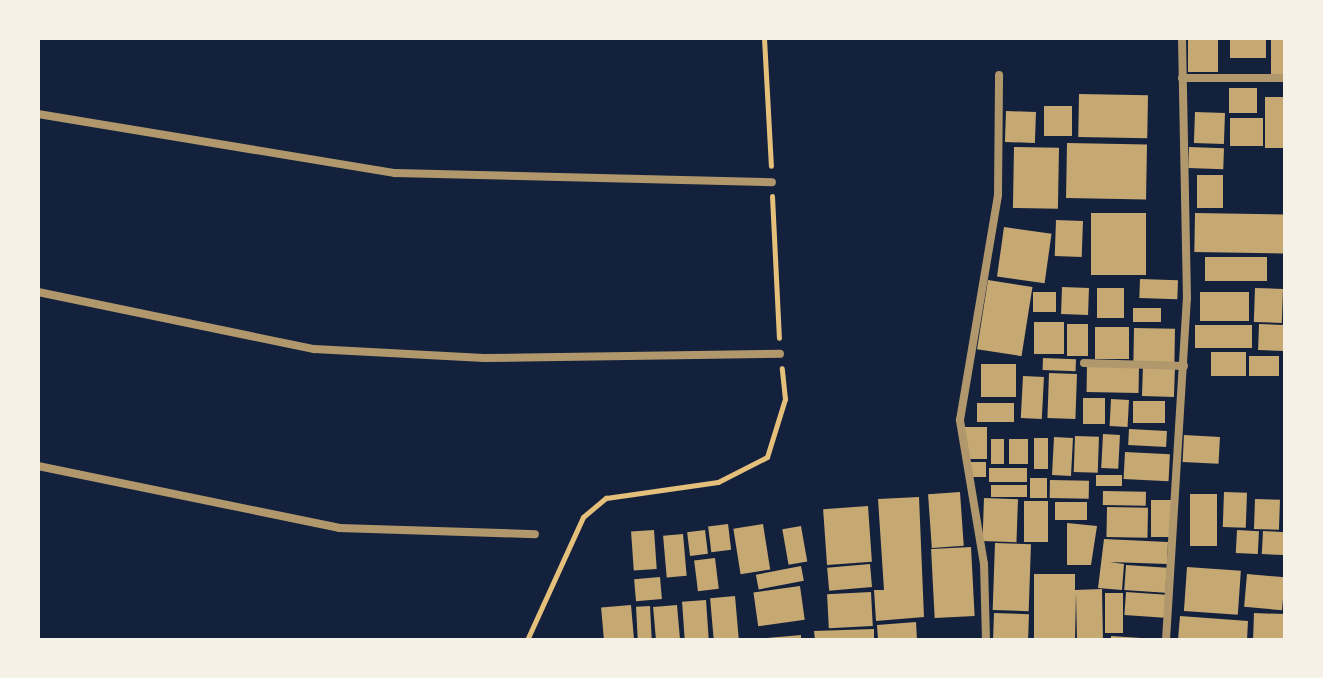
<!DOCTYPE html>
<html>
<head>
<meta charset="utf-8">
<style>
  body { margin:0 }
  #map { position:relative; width:1323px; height:678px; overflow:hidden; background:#14213d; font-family:"PT Sans",sans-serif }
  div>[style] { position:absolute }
  .building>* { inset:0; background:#c6a872; transform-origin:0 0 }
  .path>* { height:5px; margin:-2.5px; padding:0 2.5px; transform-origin:2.5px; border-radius:2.5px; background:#e5c07b }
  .minor>* { height:8px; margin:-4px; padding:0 4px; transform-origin:4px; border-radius:4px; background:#b1986c }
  span { translate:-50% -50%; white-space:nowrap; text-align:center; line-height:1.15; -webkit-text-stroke:6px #f6f1e7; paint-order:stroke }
  .frame { position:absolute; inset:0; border:40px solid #f6f1e7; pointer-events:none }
</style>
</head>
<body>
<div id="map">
  <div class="building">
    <div style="left:1188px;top:38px;width:30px;height:34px"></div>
    <div style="left:1230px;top:38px;width:36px;height:20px"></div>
    <div style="left:1271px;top:38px;width:14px;height:37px"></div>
    <div style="left:1229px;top:88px;width:28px;height:25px"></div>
    <div style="left:1079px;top:94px;width:69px;height:43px;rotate:1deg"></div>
    <div style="left:1265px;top:97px;width:20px;height:51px"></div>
    <div style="left:1044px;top:106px;width:28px;height:30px"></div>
    <div style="left:1006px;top:111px;width:30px;height:31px;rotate:2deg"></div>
    <div style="left:1195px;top:112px;width:30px;height:31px;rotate:2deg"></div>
    <div style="left:1230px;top:118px;width:33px;height:28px"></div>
    <div style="left:1067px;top:143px;width:80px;height:55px;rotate:1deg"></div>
    <div style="left:1014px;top:147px;width:45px;height:61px;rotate:1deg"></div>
    <div style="left:1189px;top:147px;width:35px;height:21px;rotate:2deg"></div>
    <div style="left:1197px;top:175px;width:26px;height:33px"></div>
    <div style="left:1091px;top:213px;width:55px;height:62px"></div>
    <div style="left:1195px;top:213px;width:90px;height:39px;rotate:1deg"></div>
    <div style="left:1056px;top:220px;width:27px;height:36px;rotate:2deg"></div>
    <div style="left:1004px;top:227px;width:48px;height:50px;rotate:8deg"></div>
    <div style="left:1205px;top:257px;width:62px;height:24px"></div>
    <div style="left:1140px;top:279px;width:38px;height:19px;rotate:2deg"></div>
    <div style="left:988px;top:280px;width:45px;height:70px;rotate:9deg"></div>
    <div style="left:1062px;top:287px;width:27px;height:27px;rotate:2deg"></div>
    <div style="left:1097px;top:288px;width:27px;height:30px"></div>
    <div style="left:1255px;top:288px;width:28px;height:34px;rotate:2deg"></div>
    <div style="left:1033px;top:292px;width:23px;height:20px"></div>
    <div style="left:1200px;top:292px;width:49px;height:29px"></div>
    <div style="left:1133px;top:308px;width:28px;height:14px"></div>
    <div style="left:1034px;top:322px;width:30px;height:32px"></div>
    <div style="left:1067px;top:324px;width:21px;height:32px"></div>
    <div style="left:1259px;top:324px;width:26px;height:26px;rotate:2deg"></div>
    <div style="left:1195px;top:325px;width:57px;height:23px"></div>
    <div style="left:1095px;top:327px;width:34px;height:32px"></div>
    <div style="left:1134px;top:328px;width:41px;height:35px;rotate:1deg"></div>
    <div style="left:1211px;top:352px;width:35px;height:24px"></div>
    <div style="left:1249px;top:356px;width:30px;height:20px"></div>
    <div style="left:1043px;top:358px;width:33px;height:12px;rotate:2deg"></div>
    <div style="left:981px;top:364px;width:35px;height:33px"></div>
    <div style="left:1087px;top:365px;width:52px;height:27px;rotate:1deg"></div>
    <div style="left:1143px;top:366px;width:32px;height:30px;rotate:2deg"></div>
    <div style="left:1049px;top:373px;width:28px;height:45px;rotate:2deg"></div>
    <div style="left:1023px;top:376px;width:21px;height:42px;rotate:3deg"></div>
    <div style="left:1083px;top:398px;width:22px;height:26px"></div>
    <div style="left:1111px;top:399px;width:18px;height:27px;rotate:3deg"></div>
    <div style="left:1133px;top:401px;width:32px;height:22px"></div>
    <div style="left:977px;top:403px;width:37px;height:19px"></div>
    <div style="left:965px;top:427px;width:22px;height:32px"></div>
    <div style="left:1129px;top:429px;width:38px;height:16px;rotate:3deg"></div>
    <div style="left:1103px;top:434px;width:17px;height:34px;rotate:3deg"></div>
    <div style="left:1184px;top:435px;width:36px;height:27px;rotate:3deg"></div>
    <div style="left:1075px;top:436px;width:24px;height:36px;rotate:2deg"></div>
    <div style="left:1054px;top:437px;width:19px;height:38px;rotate:3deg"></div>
    <div style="left:1034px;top:438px;width:14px;height:31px"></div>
    <div style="left:991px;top:439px;width:13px;height:25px"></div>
    <div style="left:1009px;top:439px;width:19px;height:25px"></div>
    <div style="left:1125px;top:452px;width:45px;height:27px;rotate:3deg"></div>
    <div style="left:967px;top:462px;width:19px;height:15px"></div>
    <div style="left:989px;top:468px;width:38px;height:14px"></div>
    <div style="left:1096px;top:475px;width:26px;height:11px"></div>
    <div style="left:1030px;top:478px;width:17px;height:20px"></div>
    <div style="left:1050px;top:480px;width:39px;height:18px;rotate:1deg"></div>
    <div style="left:991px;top:485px;width:36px;height:12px"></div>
    <div style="left:1103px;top:491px;width:43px;height:14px;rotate:1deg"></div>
    <div style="left:960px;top:492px;width:54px;height:32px;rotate:86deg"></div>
    <div style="left:1224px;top:492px;width:23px;height:35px;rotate:2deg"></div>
    <div style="left:1190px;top:494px;width:27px;height:52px"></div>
    <div style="clip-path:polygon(919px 497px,924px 617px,876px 621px,874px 590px,884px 590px,878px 499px)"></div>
    <div style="left:984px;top:498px;width:34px;height:43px;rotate:2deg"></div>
    <div style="left:1255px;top:499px;width:25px;height:30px;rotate:2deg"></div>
    <div style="left:1151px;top:500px;width:20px;height:37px"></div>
    <div style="left:1024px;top:501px;width:24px;height:41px"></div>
    <div style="left:1055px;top:502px;width:32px;height:18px"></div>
    <div style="left:868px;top:506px;width:56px;height:45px;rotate:86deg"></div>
    <div style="left:1107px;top:507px;width:41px;height:30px;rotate:1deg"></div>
    <div style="clip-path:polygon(1067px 523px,1097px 526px,1091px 565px,1067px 565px)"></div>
    <div style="left:728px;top:524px;width:26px;height:20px;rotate:83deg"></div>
    <div style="left:763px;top:524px;width:46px;height:30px;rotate:81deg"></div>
    <div style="left:801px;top:526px;width:36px;height:19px;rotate:80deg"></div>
    <div style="left:654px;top:530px;width:39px;height:23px;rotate:86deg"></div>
    <div style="left:705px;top:530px;width:24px;height:18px;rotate:83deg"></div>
    <div style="left:1237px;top:530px;width:22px;height:23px;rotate:3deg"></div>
    <div style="left:1263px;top:531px;width:22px;height:23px;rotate:3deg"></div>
    <div style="left:683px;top:534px;width:42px;height:20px;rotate:85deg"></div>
    <div style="clip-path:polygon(1104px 539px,1168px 542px,1167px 564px,1110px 562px,1124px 564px,1122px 590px,1098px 588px)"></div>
    <div style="left:995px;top:543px;width:36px;height:67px;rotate:2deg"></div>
    <div style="left:971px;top:547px;width:69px;height:40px;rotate:87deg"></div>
    <div style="left:715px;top:558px;width:31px;height:21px;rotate:83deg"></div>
    <div style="left:870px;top:564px;width:23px;height:43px;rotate:85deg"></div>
    <div style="left:1126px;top:565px;width:41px;height:25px;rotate:4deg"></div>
    <div style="left:801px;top:566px;width:15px;height:46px;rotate:79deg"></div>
    <div style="left:1187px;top:567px;width:54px;height:44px;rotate:4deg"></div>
    <div style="clip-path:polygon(1034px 574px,1075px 574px,1075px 590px,1102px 589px,1103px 640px,1077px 640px,1076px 593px,1075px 640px,1034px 640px)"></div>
    <div style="left:1247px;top:574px;width:38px;height:33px;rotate:5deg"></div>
    <div style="left:660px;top:577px;width:22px;height:26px;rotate:85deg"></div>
    <div style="left:800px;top:586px;width:34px;height:47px;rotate:82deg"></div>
    <div style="left:871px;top:592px;width:34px;height:44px;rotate:87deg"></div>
    <div style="left:1126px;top:592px;width:40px;height:23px;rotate:4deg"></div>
    <div style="left:1105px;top:593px;width:18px;height:40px"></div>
    <div style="left:735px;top:596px;width:43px;height:25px;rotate:85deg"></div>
    <div style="left:706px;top:600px;width:40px;height:24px;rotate:86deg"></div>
    <div style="left:631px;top:605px;width:35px;height:30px;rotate:85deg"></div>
    <div style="left:677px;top:605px;width:35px;height:24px;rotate:85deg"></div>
    <div style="left:650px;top:606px;width:34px;height:14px;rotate:87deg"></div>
    <div style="left:994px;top:613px;width:35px;height:27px;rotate:2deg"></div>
    <div style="left:1254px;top:613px;width:31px;height:27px;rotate:2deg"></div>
    <div style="clip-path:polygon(1180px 616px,1248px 621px,1247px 640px,1178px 640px)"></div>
    <div style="clip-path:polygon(916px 622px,917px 640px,878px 640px,877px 625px)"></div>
    <div style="clip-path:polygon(874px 629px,874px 640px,815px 640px,814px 631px)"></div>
    <div style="clip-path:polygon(801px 635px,801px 640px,767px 640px,767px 638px)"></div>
    <div style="clip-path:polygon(1111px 636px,1141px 638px,1141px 640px,1111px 640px)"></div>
  </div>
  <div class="path">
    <div style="left:764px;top:38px;width:128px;rotate:86.9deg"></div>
    <div style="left:772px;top:196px;width:142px;rotate:87.2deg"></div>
    <div style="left:527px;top:640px;width:135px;rotate:-65.5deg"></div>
    <div style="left:583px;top:517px;width:30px;rotate:-40deg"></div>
    <div style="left:606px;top:498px;width:113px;rotate:-8.1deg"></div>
    <div style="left:718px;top:482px;width:55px;rotate:-27deg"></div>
    <div style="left:767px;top:457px;width:61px;rotate:-72.8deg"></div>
    <div style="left:785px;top:399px;width:31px;rotate:-96deg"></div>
  </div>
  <div class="minor">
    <div style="left:1182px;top:78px;width:103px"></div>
    <div style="left:38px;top:114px;width:362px;rotate:9.4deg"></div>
    <div style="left:395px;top:173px;width:377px;rotate:1.4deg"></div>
    <div style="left:38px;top:292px;width:282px;rotate:11.7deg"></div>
    <div style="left:314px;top:349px;width:170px;rotate:3deg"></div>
    <div style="left:484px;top:358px;width:296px;rotate:-0.8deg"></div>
    <div style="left:1084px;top:363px;width:100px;rotate:1.7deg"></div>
    <div style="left:38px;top:466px;width:307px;rotate:11.6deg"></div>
    <div style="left:339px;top:528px;width:196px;rotate:1.8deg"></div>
    <div style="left:986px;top:640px;width:76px;rotate:-91.5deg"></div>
    <div style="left:984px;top:564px;width:146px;rotate:-99.5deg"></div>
    <div style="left:960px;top:420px;width:228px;rotate:-80.4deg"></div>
    <div style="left:998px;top:195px;width:120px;rotate:-89.5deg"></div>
    <div style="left:1166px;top:640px;width:342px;rotate:-86.5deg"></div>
    <div style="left:1187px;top:299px;width:261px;rotate:-91.1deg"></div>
  </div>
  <div class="frame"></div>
</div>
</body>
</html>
